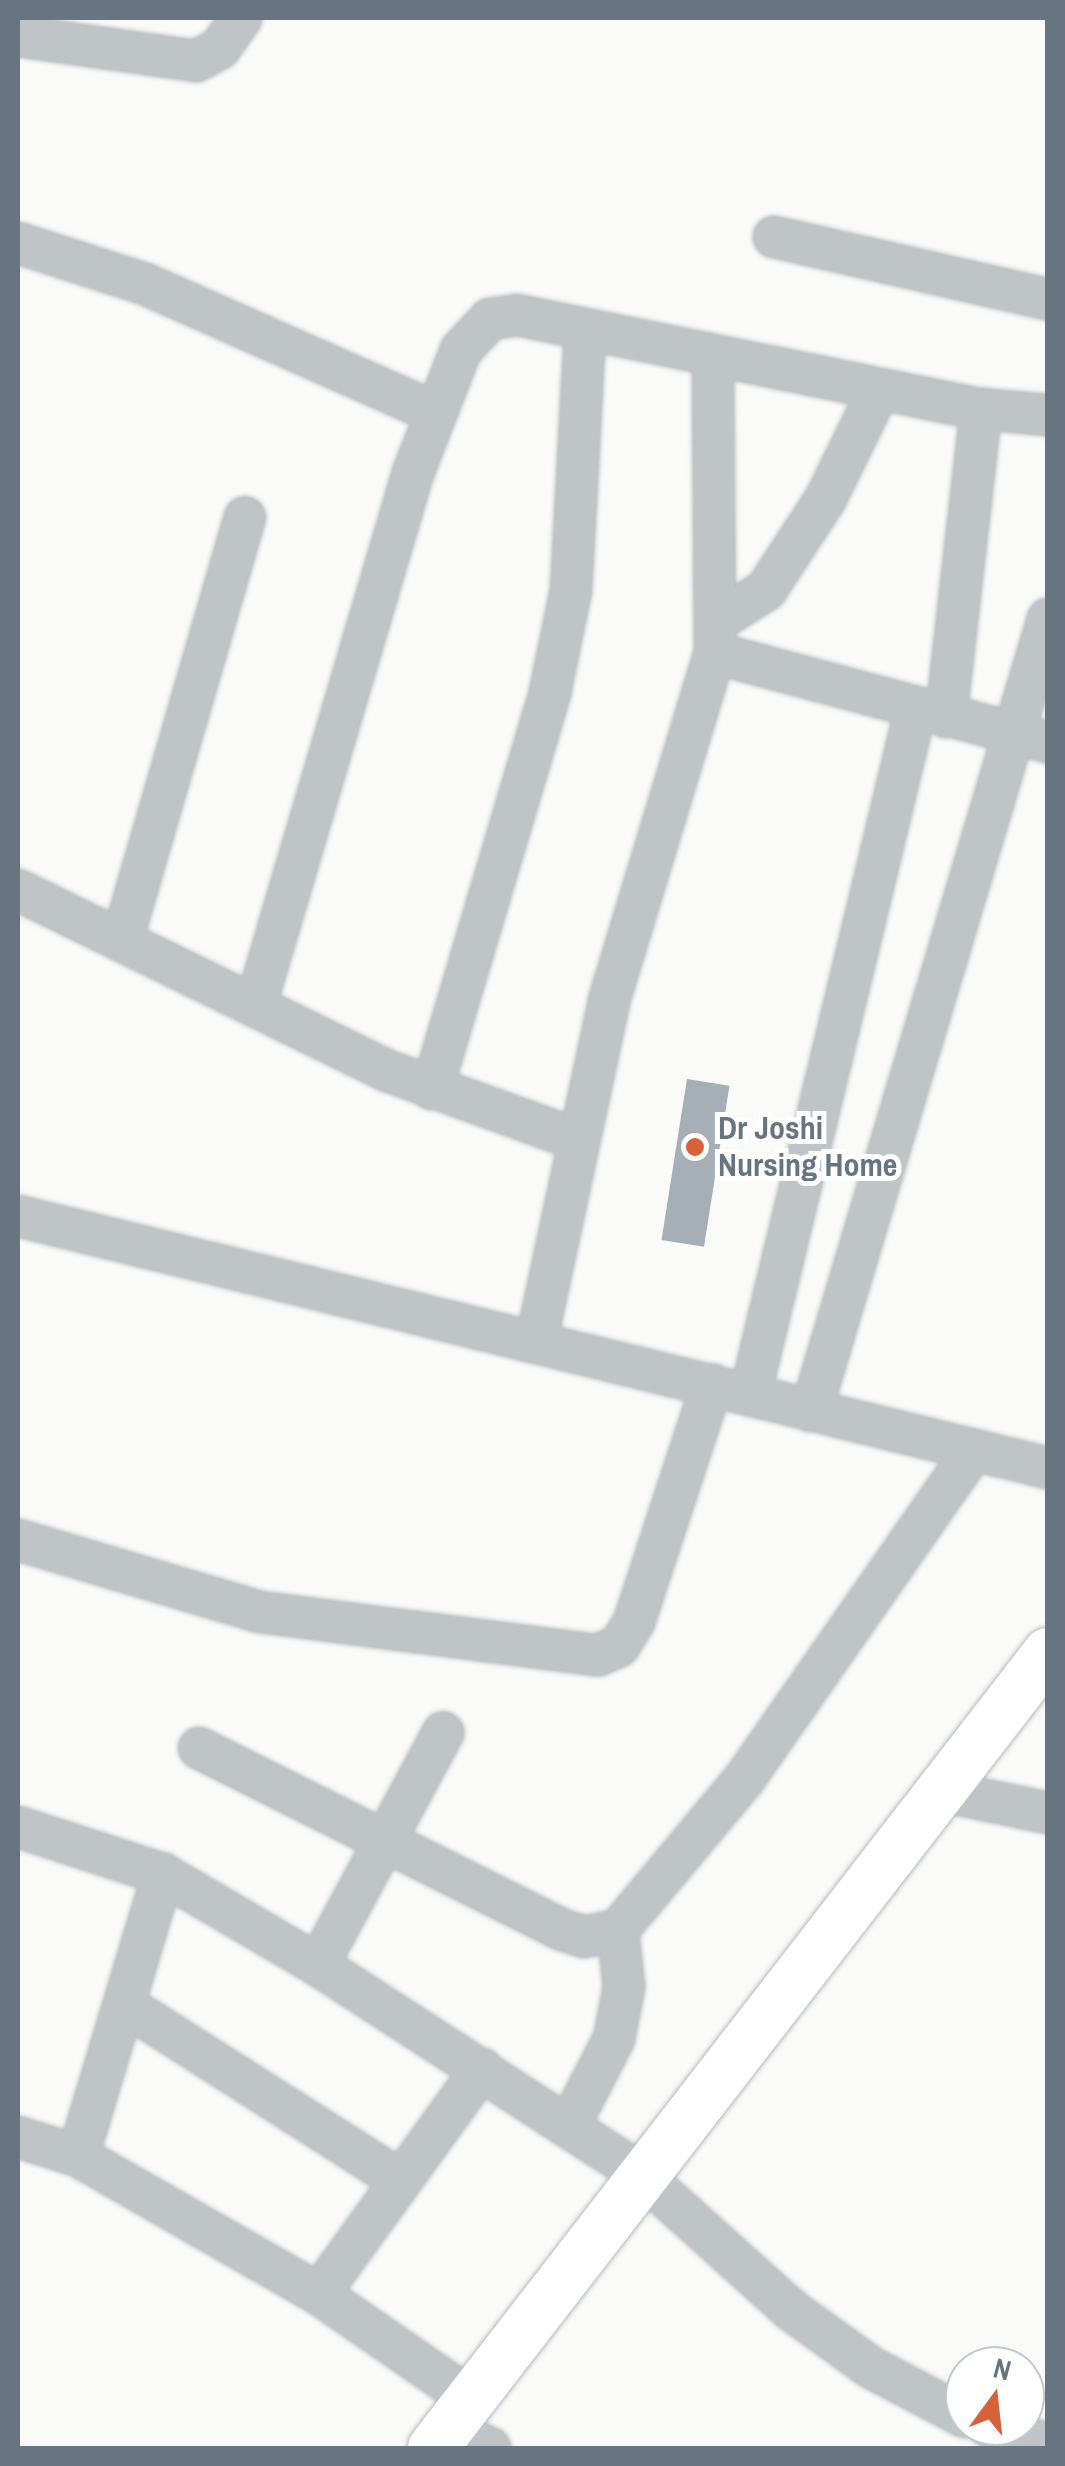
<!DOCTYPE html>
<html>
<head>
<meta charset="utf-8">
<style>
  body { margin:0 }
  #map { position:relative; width:1065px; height:2466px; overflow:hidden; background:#fafaf8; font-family:"Archivo Narrow",sans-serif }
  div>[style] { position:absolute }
  .building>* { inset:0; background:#a6afb5; transform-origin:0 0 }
  .roads { filter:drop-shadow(0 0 2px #b5babe) drop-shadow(0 0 2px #b5babe) }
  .minor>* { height:40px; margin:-20px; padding:0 20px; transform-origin:20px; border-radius:20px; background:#bfc4c7 }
  .major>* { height:50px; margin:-25px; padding:0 25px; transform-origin:25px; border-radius:25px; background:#fff }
  .dots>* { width:28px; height:28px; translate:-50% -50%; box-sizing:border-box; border:5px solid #fff; border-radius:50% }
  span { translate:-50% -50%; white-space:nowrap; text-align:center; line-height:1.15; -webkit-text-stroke:10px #fff; paint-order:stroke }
  .poi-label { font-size:32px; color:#667581; font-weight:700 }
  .left { translate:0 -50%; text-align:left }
  .frame { position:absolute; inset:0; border:20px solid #667581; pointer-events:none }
  .north { position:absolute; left:945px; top:2346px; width:100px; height:100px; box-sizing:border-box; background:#fff; border:2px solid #c2c8cd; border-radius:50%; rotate:15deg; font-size:28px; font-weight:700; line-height:40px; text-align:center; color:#667581 }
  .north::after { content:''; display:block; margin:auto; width:35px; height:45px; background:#d86139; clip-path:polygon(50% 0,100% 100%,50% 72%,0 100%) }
</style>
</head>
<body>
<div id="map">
  <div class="building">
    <div style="left:687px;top:1079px;width:43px;height:163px;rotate:9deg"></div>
  </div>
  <div class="roads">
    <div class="minor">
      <div style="left:18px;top:36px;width:180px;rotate:8deg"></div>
      <div style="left:196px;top:61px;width:27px;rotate:-28deg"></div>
      <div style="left:220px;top:48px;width:37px;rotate:-55deg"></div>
      <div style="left:774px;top:237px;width:281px;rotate:12.8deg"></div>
      <div style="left:18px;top:243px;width:133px;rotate:17.9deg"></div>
      <div style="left:145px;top:284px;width:318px;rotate:23.9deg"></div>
      <div style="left:716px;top:622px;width:59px;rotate:-32.6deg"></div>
      <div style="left:766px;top:590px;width:108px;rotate:-56.8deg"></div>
      <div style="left:825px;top:500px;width:123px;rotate:-63.9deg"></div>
      <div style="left:715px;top:653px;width:345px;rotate:15deg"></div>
      <div style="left:946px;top:717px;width:310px;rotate:-83.5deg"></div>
      <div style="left:18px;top:890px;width:412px;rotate:26.1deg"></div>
      <div style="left:388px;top:1071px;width:200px;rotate:19.9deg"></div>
      <div style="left:123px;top:937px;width:437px;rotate:-73.8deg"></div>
      <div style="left:256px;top:1004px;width:554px;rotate:-73.53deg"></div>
      <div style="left:413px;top:473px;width:132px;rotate:-68.7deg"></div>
      <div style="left:461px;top:350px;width:42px;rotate:-46.9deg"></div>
      <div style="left:490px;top:319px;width:27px;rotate:-8deg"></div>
      <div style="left:517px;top:315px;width:473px;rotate:11.5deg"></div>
      <div style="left:981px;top:409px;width:67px;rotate:5.1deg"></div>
      <div style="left:432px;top:1089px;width:414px;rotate:-73.4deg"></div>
      <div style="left:550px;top:692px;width:103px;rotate:-78.3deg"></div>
      <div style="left:571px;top:591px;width:260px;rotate:-86.9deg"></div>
      <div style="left:18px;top:1216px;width:1060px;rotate:13.75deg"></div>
      <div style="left:537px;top:1338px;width:345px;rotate:-77.9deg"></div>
      <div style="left:609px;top:1001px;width:364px;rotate:-73.1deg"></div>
      <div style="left:715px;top:653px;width:296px;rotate:-90.4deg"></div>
      <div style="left:750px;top:1395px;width:707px;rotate:-76.42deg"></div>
      <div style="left:811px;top:1411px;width:827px;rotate:-73.34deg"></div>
      <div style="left:18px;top:1540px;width:252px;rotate:16.6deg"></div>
      <div style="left:260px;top:1612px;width:341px;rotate:7.3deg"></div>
      <div style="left:598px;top:1655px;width:23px;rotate:-23deg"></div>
      <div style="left:619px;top:1646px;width:28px;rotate:-58deg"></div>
      <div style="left:634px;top:1622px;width:250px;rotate:-71.8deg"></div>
      <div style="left:199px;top:1748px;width:404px;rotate:26.6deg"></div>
      <div style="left:560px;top:1929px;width:25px;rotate:18deg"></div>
      <div style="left:584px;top:1937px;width:35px;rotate:-12deg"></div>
      <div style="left:618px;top:1930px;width:198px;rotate:-50.1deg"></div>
      <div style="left:745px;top:1778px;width:399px;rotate:-55.1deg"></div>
      <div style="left:936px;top:1790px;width:114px;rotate:11.6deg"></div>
      <div style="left:18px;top:1827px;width:152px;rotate:18deg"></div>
      <div style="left:163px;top:1874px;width:180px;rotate:30.4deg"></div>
      <div style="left:318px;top:1965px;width:382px;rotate:32.9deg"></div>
      <div style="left:639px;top:2173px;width:203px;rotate:42deg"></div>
      <div style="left:790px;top:2309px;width:99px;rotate:35.9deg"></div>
      <div style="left:870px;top:2367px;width:107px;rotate:27.8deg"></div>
      <div style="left:318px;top:1965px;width:264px;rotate:-61.7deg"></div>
      <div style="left:125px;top:2005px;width:326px;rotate:32.5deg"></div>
      <div style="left:569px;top:2126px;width:98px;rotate:-62.7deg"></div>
      <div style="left:614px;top:2039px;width:53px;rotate:-79.1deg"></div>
      <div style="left:624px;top:1987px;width:57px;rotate:-96deg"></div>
      <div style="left:18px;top:2137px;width:63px;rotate:17.6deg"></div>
      <div style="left:78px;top:2156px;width:278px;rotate:29.8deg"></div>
      <div style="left:319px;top:2294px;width:183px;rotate:34.6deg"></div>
      <div style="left:78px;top:2156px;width:295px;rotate:-73.2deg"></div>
      <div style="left:319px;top:2294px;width:278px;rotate:-54.1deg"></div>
      <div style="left:988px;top:2426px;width:63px;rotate:16.7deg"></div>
      <div style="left:448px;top:2430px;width:46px;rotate:23.2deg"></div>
    </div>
    <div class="major">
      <div style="left:433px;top:2448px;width:1005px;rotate:-52.28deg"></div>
    </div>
  </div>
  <div class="dots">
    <div style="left:695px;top:1147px;background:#d86139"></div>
  </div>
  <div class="poi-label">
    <span class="left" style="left:718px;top:1147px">Dr Joshi<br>Nursing Home</span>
  </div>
  <div class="frame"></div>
  <div class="north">N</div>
</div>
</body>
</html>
